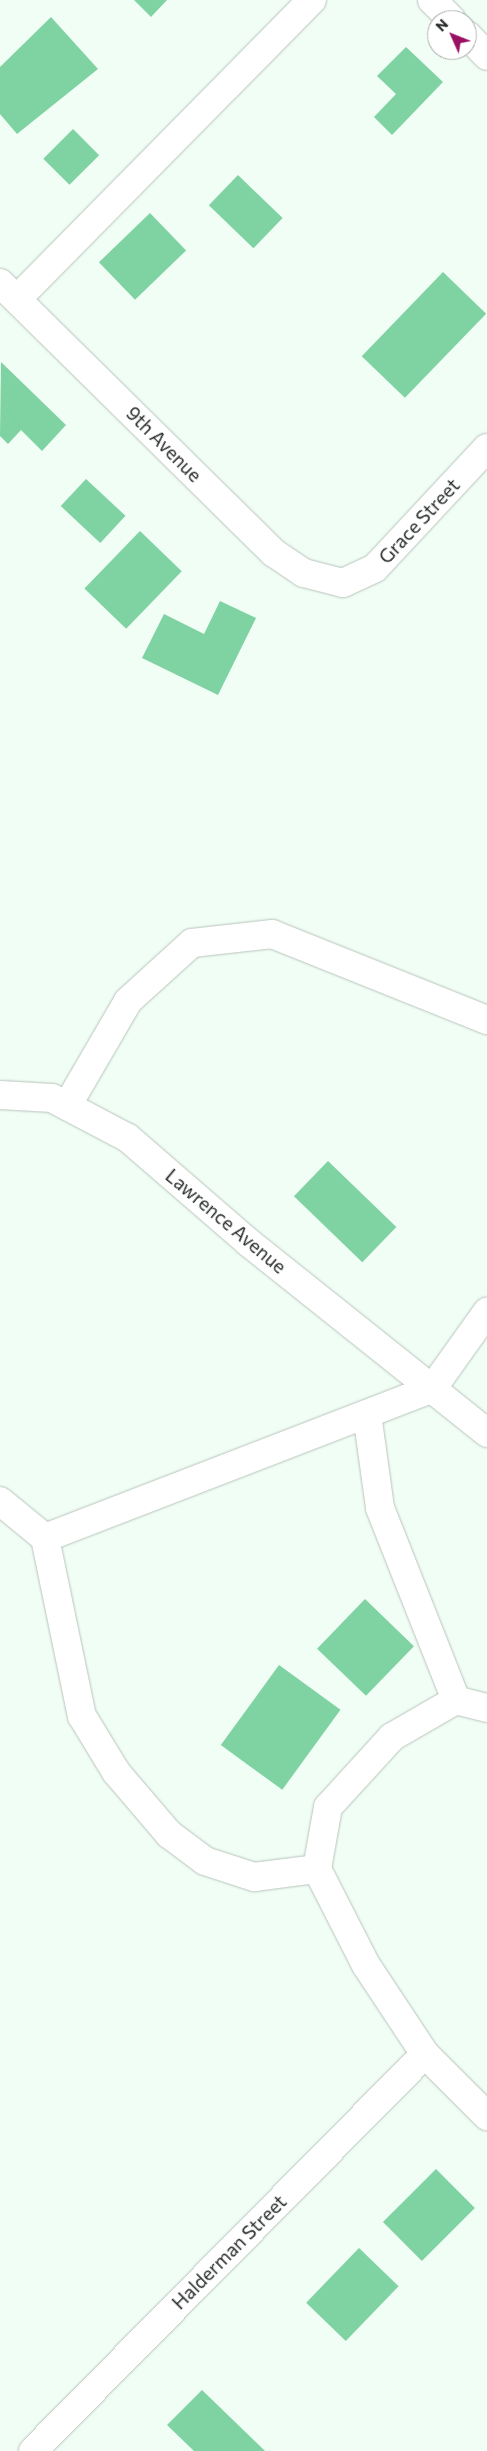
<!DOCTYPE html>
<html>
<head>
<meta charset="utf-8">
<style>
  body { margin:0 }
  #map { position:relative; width:487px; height:2451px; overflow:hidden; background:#f1fef5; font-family:Commissioner,sans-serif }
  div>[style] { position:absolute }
  .building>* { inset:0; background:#7fd2a1; transform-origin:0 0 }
  .roads { filter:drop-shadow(0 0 1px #b8c4bc) drop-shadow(0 0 1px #b8c4bc) }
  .minor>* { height:28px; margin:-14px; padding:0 14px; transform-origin:14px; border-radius:14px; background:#fff }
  span { translate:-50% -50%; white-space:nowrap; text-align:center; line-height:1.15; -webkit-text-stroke:5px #fff; paint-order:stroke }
  .street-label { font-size:19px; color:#262b28 }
  .north { position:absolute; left:427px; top:10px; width:50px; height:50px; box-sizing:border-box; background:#fff; border:1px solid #a8aaa9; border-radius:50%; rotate:314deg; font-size:14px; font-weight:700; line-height:20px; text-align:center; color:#262b28 }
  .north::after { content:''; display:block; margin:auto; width:18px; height:22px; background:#9a1062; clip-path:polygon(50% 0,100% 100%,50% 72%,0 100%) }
</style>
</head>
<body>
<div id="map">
  <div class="building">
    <div style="clip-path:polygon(134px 0,167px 0,151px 17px)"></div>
    <div style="clip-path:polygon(51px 17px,98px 69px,17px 134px,0 114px,0 67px)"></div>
    <div style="clip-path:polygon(406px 47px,443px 82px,392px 135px,374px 117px,396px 94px,377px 76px)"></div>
    <div style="left:73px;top:129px;width:37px;height:42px;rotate:45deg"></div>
    <div style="left:238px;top:175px;width:62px;height:42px;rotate:44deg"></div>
    <div style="left:150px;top:213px;width:52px;height:71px;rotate:46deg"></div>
    <div style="left:443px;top:272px;width:60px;height:117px;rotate:44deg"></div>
    <div style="clip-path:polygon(1px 362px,66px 425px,42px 451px,21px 430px,8px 444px,0 436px)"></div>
    <div style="left:86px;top:479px;width:54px;height:37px;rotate:43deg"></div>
    <div style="left:140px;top:531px;width:58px;height:80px;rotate:44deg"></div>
    <div style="clip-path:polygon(220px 601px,256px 618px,218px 695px,142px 658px,164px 614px,204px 634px)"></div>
    <div style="left:328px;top:1161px;width:95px;height:49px;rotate:44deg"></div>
    <div style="left:365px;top:1599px;width:68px;height:69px;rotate:44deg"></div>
    <div style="left:279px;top:1665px;width:76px;height:99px;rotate:36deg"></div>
    <div style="left:436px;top:2169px;width:55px;height:75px;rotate:45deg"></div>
    <div style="left:359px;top:2248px;width:55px;height:76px;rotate:44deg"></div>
    <div style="clip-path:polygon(202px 2390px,265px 2451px,194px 2451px,167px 2425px)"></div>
  </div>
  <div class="roads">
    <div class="minor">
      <div style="left:432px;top:0;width:28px;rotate:45deg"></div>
      <div style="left:467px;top:35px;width:29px;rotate:46deg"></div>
      <div style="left:0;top:283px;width:385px;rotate:44.6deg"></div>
      <div style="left:274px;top:553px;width:36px;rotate:34deg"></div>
      <div style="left:304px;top:573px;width:40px;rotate:14.4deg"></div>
      <div style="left:343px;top:583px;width:35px;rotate:-25deg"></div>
      <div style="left:375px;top:568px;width:164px;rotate:-47deg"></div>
      <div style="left:17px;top:299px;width:420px;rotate:-45.4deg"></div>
      <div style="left:0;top:1095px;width:52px;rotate:3.3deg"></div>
      <div style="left:52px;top:1098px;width:86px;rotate:27.8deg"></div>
      <div style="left:128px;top:1138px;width:159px;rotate:40.9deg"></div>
      <div style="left:248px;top:1242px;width:306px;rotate:38.6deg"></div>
      <div style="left:67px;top:1106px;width:121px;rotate:-59.8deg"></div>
      <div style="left:128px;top:1001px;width:86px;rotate:-42.2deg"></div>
      <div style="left:192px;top:943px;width:81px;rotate:-6.4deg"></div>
      <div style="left:272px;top:934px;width:232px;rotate:21.8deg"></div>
      <div style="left:367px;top:1414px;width:95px;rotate:82.1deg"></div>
      <div style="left:380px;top:1508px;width:206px;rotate:68.4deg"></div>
      <div style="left:0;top:1501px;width:58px;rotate:39.4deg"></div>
      <div style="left:45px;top:1538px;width:182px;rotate:78.3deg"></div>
      <div style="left:82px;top:1716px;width:66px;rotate:58.7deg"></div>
      <div style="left:116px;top:1772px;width:82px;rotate:49.5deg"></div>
      <div style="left:169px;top:1834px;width:45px;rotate:36.9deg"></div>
      <div style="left:205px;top:1861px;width:52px;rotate:18.1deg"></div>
      <div style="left:254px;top:1877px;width:64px;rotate:-7.2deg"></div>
      <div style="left:45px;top:1538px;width:415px;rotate:-21.1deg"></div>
      <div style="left:432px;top:1389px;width:95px;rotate:-54.5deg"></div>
      <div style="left:487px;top:1708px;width:32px;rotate:-166deg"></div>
      <div style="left:456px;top:1700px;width:74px;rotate:150deg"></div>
      <div style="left:392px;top:1737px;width:95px;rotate:132.4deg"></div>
      <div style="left:328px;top:1807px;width:63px;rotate:100.1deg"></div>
      <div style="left:317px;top:1869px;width:108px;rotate:63deg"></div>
      <div style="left:366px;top:1965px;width:107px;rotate:56.5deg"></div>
      <div style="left:425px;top:2054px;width:88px;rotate:45deg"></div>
      <div style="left:33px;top:2451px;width:558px;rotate:-45.36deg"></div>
    </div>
  </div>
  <div class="street-label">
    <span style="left:164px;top:444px;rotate:45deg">9th Avenue</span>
    <span style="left:419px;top:521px;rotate:-47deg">Grace Street</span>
    <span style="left:226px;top:1221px;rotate:40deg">Lawrence Avenue</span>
    <span style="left:229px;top:2252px;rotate:-45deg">Halderman Street</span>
  </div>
  <div class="north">N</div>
</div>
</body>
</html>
